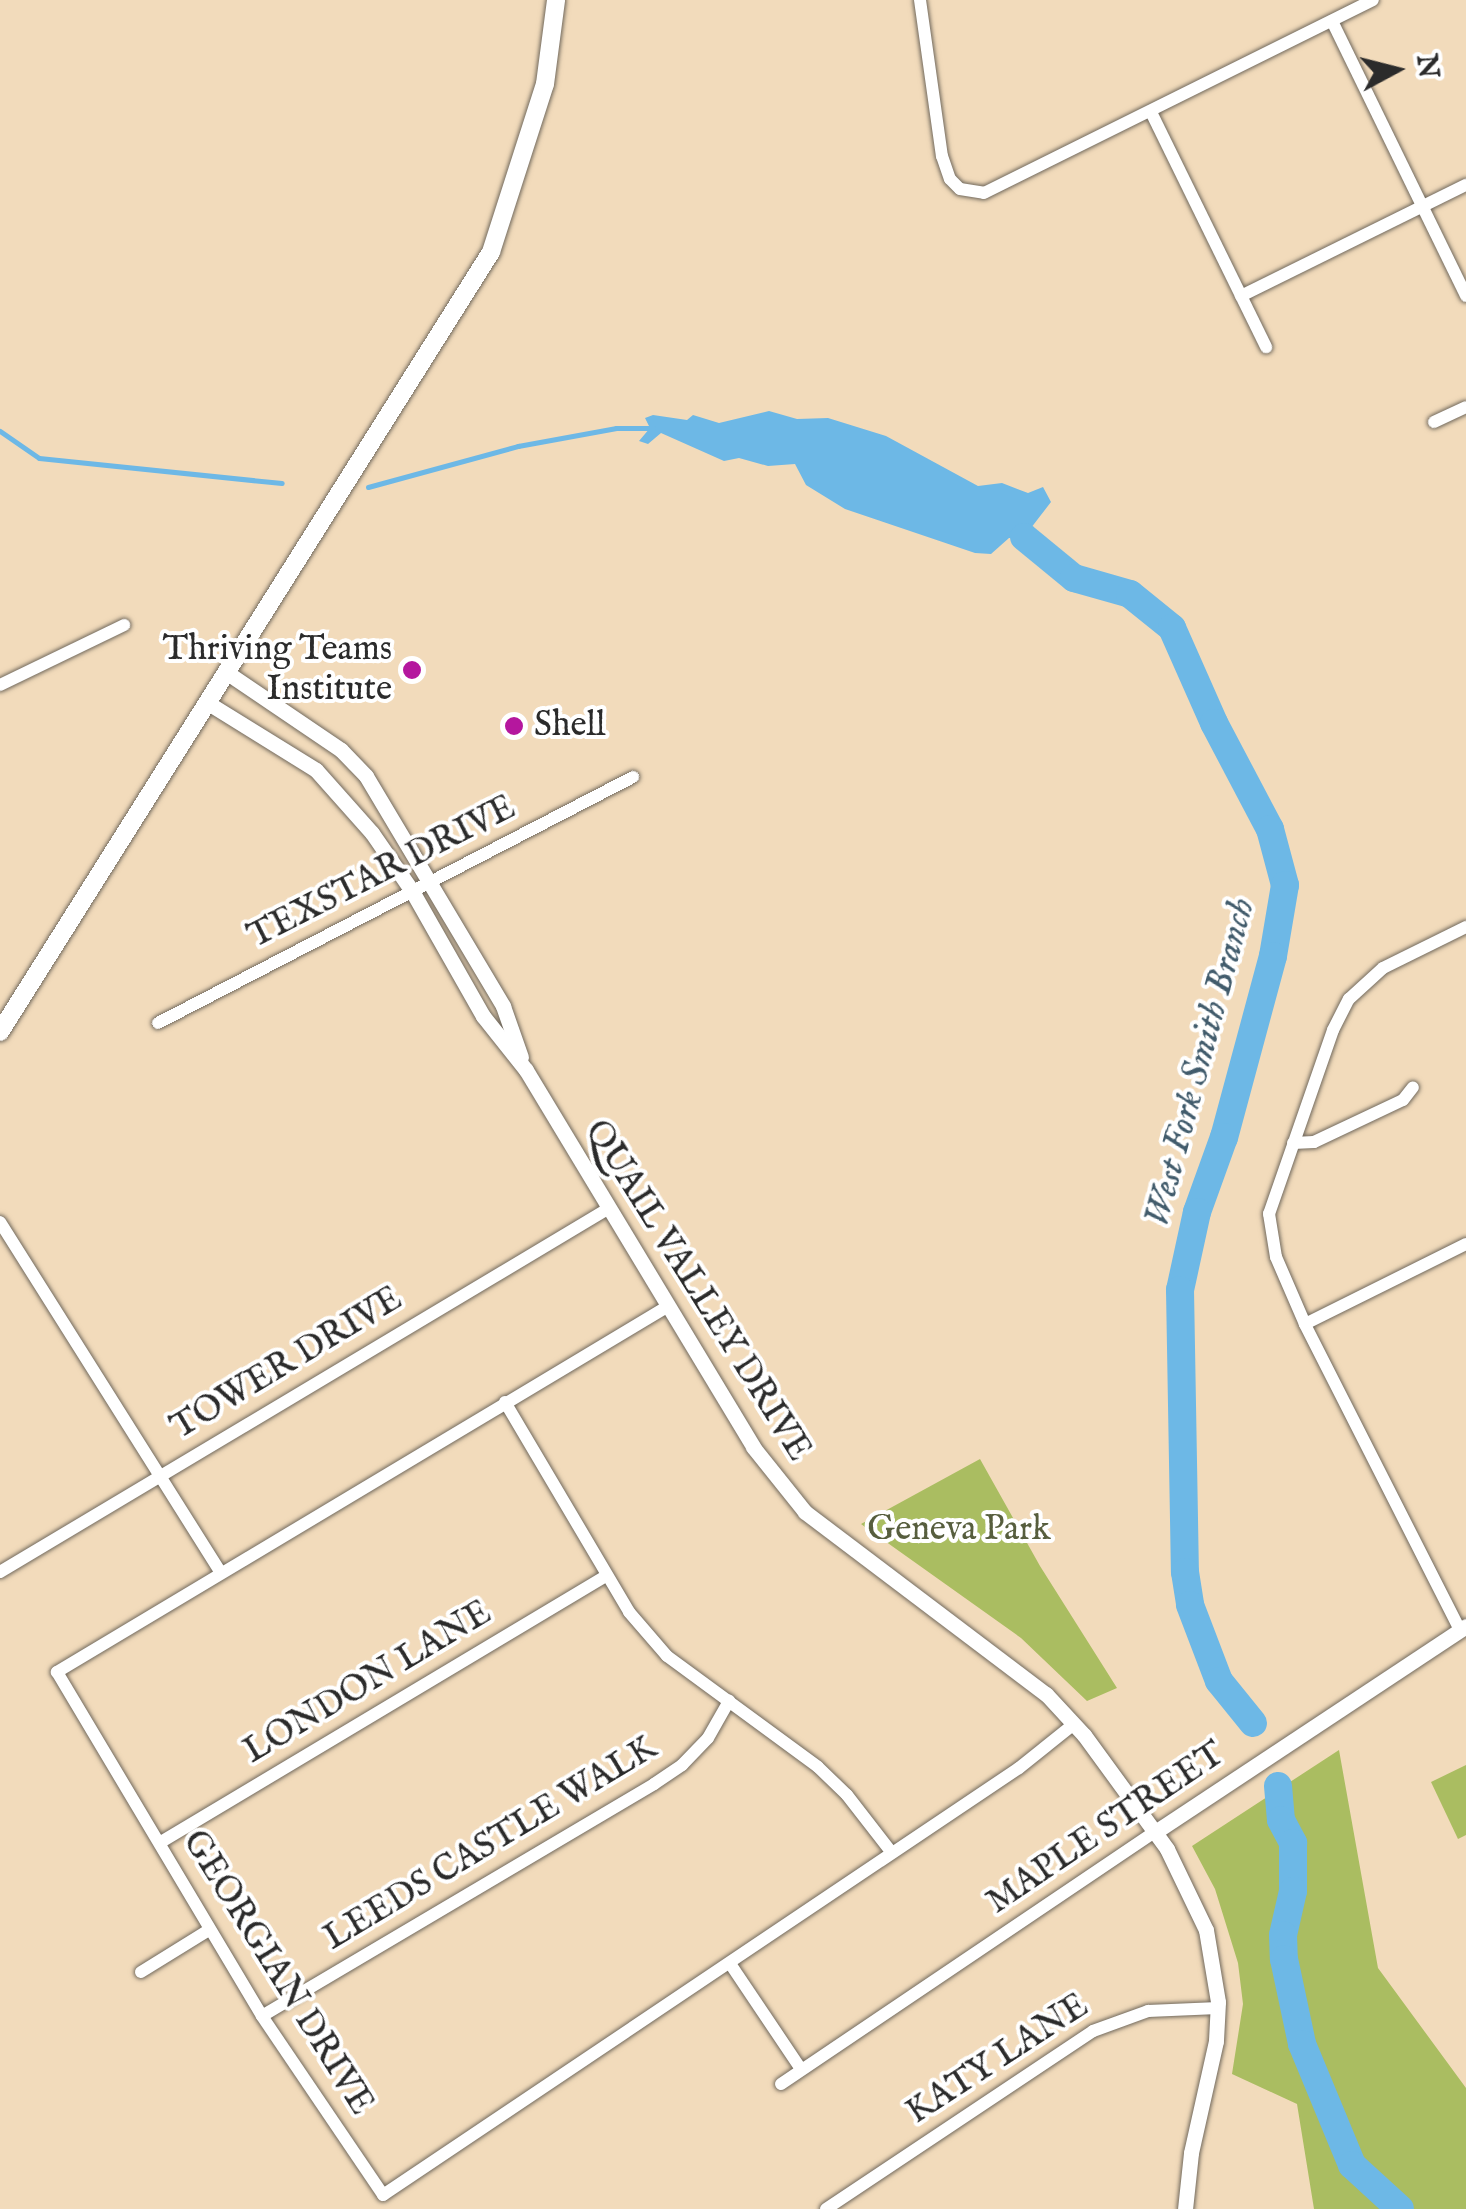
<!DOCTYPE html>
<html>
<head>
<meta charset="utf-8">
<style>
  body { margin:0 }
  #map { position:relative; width:1466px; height:2209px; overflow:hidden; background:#f2dbbb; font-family:"IM FELL English",serif }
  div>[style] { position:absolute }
  .green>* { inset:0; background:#aabd61 }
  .water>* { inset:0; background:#6db8e6 }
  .stream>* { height:5px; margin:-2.5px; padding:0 2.5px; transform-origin:2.5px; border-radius:2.5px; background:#6db8e6 }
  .river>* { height:28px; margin:-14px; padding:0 14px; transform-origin:14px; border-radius:14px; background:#6db8e6 }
  .roads { filter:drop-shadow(0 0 2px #71695d) drop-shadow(0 0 2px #71695d) }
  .minor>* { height:12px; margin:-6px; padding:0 6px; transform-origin:6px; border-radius:6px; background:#fff }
  .tertiary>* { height:15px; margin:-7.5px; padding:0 7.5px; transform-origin:7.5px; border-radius:7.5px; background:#fff }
  .secondary>* { height:18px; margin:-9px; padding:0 9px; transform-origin:9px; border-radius:9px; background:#fff }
  .dots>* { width:28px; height:28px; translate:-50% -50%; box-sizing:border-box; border:5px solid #fff; border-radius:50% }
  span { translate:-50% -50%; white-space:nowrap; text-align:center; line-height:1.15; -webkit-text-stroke:8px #fff; paint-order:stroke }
  .poi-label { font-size:35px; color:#2b2b2b }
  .right { translate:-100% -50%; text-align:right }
  .left { translate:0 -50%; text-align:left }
  .street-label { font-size:35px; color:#2b2b2b }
  .park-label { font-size:35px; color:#575e3e }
  .water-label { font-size:38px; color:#425c6c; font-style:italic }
  .north { position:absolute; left:1346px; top:20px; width:100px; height:100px; -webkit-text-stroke:8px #fff; paint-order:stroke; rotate:83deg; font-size:28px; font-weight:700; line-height:40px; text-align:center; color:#2b2b2b }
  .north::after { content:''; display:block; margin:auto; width:35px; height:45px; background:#2b2b2b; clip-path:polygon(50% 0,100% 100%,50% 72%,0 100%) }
</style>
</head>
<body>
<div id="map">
  <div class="green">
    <div style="clip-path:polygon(980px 1459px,1040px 1566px,1117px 1688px,1087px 1701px,1021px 1638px,861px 1524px)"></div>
    <div style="clip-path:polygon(1339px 1750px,1378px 1968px,1466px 2088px,1466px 2209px,1314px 2209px,1297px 2104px,1232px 2074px,1243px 2004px,1238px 1963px,1215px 1889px,1192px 1846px)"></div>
    <div style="clip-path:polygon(1466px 1765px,1466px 1835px,1458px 1839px,1431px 1782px)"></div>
  </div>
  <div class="water">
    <div style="clip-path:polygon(769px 411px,797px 419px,828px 418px,886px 436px,978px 486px,1002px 483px,1028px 493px,1043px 487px,1051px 502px,1024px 537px,1009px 538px,991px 554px,975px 553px,845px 509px,806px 485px,795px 464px,768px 466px,739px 458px,724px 461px,661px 433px,648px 444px,639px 441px,650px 428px,645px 418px,653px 415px,687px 420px,693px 415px,719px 423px)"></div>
  </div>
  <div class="stream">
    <div style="left:0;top:431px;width:47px;rotate:34.7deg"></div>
    <div style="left:39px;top:458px;width:244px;rotate:5.9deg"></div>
    <div style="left:368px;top:487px;width:156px;rotate:-15.3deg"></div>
    <div style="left:518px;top:446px;width:100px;rotate:-10.4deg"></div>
    <div style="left:616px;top:428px;width:37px"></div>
  </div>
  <div class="river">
    <div style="left:1024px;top:537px;width:65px;rotate:39.4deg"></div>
    <div style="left:1074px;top:578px;width:58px;rotate:15.9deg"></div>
    <div style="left:1130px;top:594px;width:54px;rotate:39deg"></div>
    <div style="left:1172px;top:628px;width:104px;rotate:66.1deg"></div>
    <div style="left:1214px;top:723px;width:120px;rotate:62.2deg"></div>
    <div style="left:1270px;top:829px;width:58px;rotate:75deg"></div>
    <div style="left:1285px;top:885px;width:72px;rotate:99.6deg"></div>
    <div style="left:1273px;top:956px;width:188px;rotate:105.1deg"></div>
    <div style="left:1224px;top:1137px;width:80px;rotate:109.8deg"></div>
    <div style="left:1197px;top:1212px;width:80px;rotate:102.3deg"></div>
    <div style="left:1180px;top:1290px;width:282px;rotate:89deg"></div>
    <div style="left:1185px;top:1572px;width:33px;rotate:81deg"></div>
    <div style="left:1190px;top:1605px;width:81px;rotate:69.1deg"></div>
    <div style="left:1219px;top:1681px;width:54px;rotate:51deg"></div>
    <div style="left:1278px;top:1786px;width:34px;rotate:85deg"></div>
    <div style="left:1281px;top:1820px;width:26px;rotate:62deg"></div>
    <div style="left:1293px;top:1843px;width:48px;rotate:90deg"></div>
    <div style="left:1293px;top:1891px;width:45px;rotate:102.8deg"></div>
    <div style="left:1283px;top:1935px;width:24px;rotate:88deg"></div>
    <div style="left:1284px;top:1959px;width:87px;rotate:78deg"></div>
    <div style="left:1302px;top:2044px;width:131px;rotate:67.5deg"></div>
    <div style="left:1352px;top:2165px;width:65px;rotate:42.5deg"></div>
  </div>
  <div class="roads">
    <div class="minor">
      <div style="left:920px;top:0;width:158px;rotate:82deg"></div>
      <div style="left:942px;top:156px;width:24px;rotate:71deg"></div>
      <div style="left:950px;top:179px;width:14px;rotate:45deg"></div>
      <div style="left:960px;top:189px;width:24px;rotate:9deg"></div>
      <div style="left:984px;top:193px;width:434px;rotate:-26.4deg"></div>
      <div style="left:1332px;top:21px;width:306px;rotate:64deg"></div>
      <div style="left:1151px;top:112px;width:262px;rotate:63.9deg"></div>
      <div style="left:1241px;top:296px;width:251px;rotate:-26.3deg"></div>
      <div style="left:1434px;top:422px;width:35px;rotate:-25deg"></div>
      <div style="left:0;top:685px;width:138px;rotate:-25.8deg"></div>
      <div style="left:158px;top:1023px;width:535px;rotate:-27.38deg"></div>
      <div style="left:1293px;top:1143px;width:21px;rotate:-3deg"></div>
      <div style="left:1314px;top:1142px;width:98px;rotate:-25.3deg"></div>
      <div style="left:1403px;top:1100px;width:16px;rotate:-52deg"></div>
      <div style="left:0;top:1222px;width:413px;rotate:57.8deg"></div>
      <div style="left:665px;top:1308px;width:709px;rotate:149.09deg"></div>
      <div style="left:57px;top:1672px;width:400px;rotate:59.2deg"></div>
      <div style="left:262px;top:2016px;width:216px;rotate:55.9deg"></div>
      <div style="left:383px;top:2195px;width:766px;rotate:-33.88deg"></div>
      <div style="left:1019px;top:1768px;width:70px;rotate:-38.7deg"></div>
      <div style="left:1305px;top:1324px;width:180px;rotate:-26.4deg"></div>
      <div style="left:505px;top:1402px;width:244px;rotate:59.4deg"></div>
      <div style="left:629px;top:1612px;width:58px;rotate:49.2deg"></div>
      <div style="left:667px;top:1656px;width:187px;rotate:36.3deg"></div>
      <div style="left:818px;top:1767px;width:40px;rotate:44deg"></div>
      <div style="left:847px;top:1795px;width:73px;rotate:52.2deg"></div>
      <div style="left:0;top:1572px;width:706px;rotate:-30.85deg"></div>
      <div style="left:1460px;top:1630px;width:343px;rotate:-116.9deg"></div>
      <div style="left:1305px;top:1324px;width:73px;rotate:-113.4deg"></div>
      <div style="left:1276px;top:1257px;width:44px;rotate:-99.2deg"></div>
      <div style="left:1269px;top:1214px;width:195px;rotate:-70.8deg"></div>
      <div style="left:1333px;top:1030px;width:35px;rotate:-63deg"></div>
      <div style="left:1349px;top:999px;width:46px;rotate:-42.4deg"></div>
      <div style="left:1383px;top:968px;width:93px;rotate:-26.3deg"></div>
      <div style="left:161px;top:1842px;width:518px;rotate:-30.87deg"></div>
      <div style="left:731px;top:1965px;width:125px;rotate:56.1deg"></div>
      <div style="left:141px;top:1972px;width:80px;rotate:-31.7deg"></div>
      <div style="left:262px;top:2016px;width:456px;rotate:-30.6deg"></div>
      <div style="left:654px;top:1784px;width:34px;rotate:-34deg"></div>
      <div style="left:682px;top:1765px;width:37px;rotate:-46deg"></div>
      <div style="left:708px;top:1738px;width:43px;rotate:-60.4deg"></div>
      <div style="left:781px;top:2084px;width:451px;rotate:-34deg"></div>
      <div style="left:826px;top:2209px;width:321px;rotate:-33.7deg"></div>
      <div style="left:1093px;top:2031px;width:59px;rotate:-20deg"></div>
      <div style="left:1148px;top:2011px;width:70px;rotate:-2.5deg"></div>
    </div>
    <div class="tertiary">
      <div style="left:226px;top:672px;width:139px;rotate:34.1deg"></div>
      <div style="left:341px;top:750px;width:36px;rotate:46deg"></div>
      <div style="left:366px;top:776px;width:268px;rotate:59.2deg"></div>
      <div style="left:503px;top:1006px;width:54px;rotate:70.6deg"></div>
      <div style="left:208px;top:703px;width:127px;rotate:31.8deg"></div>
      <div style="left:316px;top:770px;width:84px;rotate:48.4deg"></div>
      <div style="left:372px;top:833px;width:70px;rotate:55.4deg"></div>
      <div style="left:412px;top:891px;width:144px;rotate:60.4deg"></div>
      <div style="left:483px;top:1016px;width:69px;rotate:51.5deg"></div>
      <div style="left:526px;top:1070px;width:440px;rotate:58.9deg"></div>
      <div style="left:753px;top:1447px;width:83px;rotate:51.3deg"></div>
      <div style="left:805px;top:1512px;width:302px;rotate:37.1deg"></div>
      <div style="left:1046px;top:1694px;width:56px;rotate:47.2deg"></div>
      <div style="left:1084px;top:1735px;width:141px;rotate:53.9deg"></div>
      <div style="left:1167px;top:1849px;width:90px;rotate:64.3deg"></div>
      <div style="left:1206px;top:1930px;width:73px;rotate:80.5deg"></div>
      <div style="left:1218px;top:2002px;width:39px;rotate:93deg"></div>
      <div style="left:1216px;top:2041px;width:115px;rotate:102.6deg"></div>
      <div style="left:1191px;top:2153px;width:56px;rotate:96.1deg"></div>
      <div style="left:1155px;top:1832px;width:373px;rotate:-33.5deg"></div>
    </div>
    <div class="secondary">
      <div style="left:0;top:1032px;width:922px;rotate:-57.81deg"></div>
      <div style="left:491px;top:252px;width:176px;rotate:-72.2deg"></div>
      <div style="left:545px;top:84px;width:85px;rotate:-82.5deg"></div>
    </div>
  </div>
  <div class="dots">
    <div style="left:412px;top:670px;background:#b5179e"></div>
    <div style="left:514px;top:726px;background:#b5179e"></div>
  </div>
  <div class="poi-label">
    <span class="right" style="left:392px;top:670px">Thriving Teams<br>Institute</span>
    <span class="left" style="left:534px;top:726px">Shell</span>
  </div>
  <div class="street-label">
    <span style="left:382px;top:873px;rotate:-27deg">TEXSTAR DRIVE</span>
    <span style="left:697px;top:1291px;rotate:58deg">QUAIL VALLEY DRIVE</span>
    <span style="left:287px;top:1364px;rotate:-31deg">TOWER DRIVE</span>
    <span style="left:368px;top:1683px;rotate:-31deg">LONDON LANE</span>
    <span style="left:1106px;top:1829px;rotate:-34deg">MAPLE STREET</span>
    <span style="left:491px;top:1844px;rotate:-31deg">LEEDS CASTLE WALK</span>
    <span style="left:277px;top:1973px;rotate:58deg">GEORGIAN DRIVE</span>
    <span style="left:998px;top:2060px;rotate:-33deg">KATY LANE</span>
  </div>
  <div class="park-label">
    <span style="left:959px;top:1530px">Geneva Park</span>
  </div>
  <div class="water-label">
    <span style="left:1201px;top:1063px;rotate:-75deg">West Fork Smith Branch</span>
  </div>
  <div class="north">N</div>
</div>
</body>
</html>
